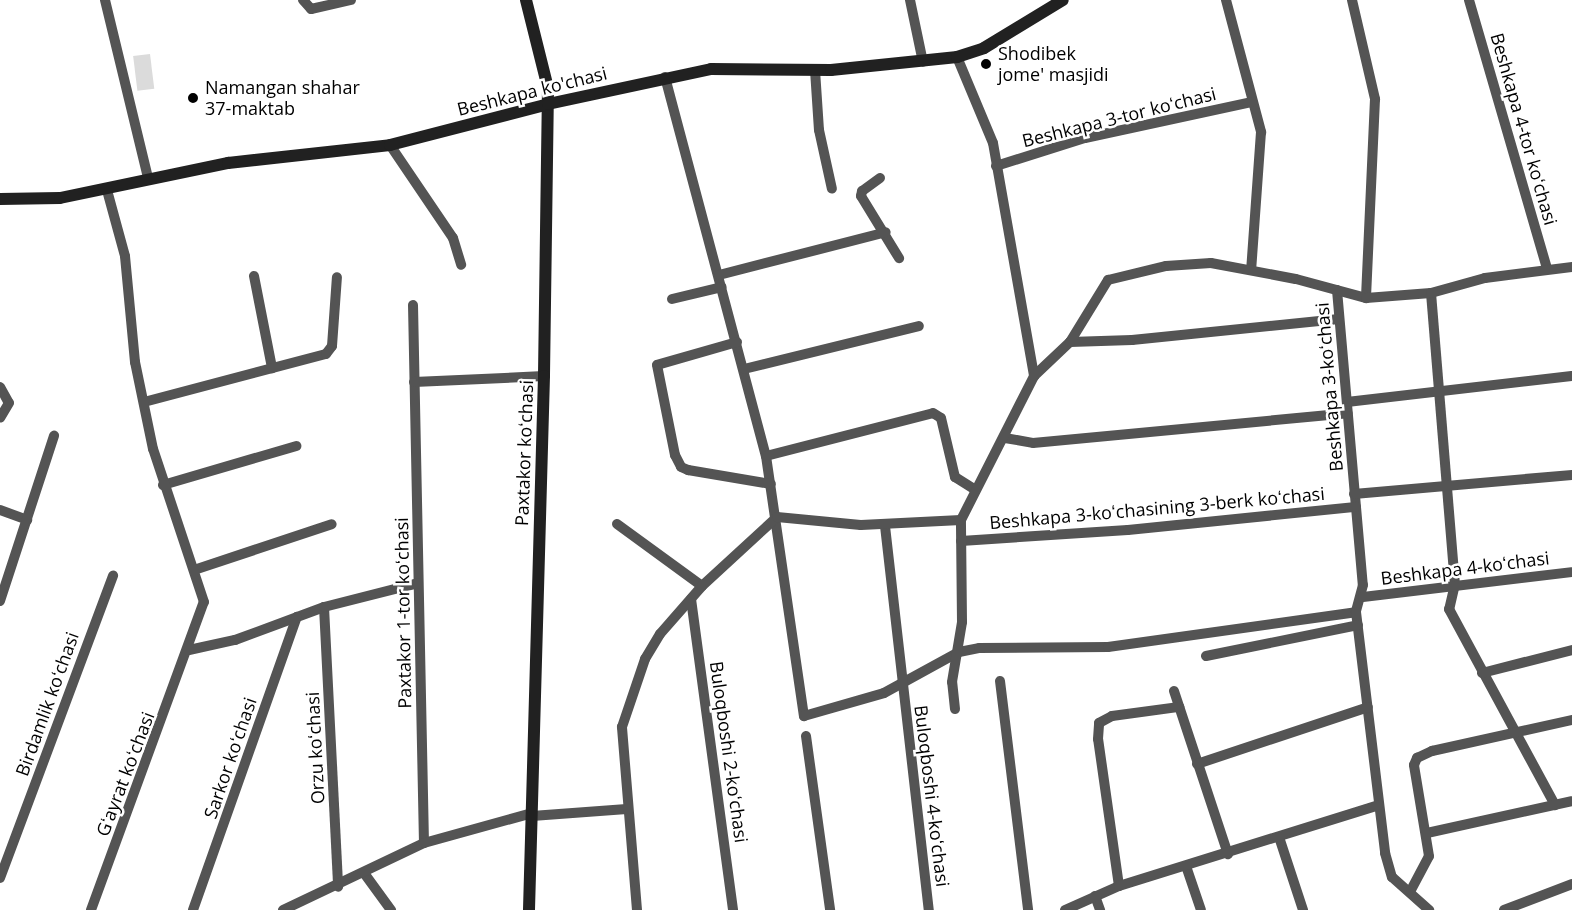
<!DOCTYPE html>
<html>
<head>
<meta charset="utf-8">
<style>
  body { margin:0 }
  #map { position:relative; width:1572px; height:910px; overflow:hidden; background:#fff; font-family:"Open Sans",sans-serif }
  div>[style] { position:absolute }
  .green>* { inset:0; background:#dbdbdb; transform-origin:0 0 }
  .street>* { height:10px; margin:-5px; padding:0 5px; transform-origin:5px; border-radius:5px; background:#545454 }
  .secondary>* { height:12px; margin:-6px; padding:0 6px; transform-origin:6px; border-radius:6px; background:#212121 }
  .dots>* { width:16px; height:16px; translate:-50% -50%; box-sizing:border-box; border:3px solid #fff; border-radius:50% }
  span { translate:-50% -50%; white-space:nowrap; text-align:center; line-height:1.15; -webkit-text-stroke:5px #fff; paint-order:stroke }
  .poi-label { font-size:18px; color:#000 }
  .left { translate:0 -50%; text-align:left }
  .street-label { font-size:18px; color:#000 }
</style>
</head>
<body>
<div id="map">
  <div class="green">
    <div style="left:150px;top:54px;width:35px;height:17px;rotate:83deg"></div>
  </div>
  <div class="street">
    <div style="left:105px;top:0;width:183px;rotate:76.4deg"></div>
    <div style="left:303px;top:0;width:12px;rotate:48deg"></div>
    <div style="left:311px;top:9px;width:41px;rotate:-12.7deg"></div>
    <div style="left:910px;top:0;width:63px;rotate:78.2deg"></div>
    <div style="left:1226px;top:0;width:137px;rotate:75.1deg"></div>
    <div style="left:1261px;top:132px;width:138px;rotate:94.1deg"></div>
    <div style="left:1352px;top:0;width:102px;rotate:76.9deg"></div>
    <div style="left:1375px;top:99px;width:199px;rotate:92.6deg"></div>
    <div style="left:1469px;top:0;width:279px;rotate:73.8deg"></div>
    <div style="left:957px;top:57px;width:93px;rotate:67.3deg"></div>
    <div style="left:993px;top:143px;width:237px;rotate:80deg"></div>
    <div style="left:815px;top:70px;width:60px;rotate:86.2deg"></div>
    <div style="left:819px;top:130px;width:60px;rotate:77.6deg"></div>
    <div style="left:665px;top:77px;width:392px;rotate:75.1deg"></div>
    <div style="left:766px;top:456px;width:263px;rotate:81.7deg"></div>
    <div style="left:804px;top:716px;width:83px;rotate:-16deg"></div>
    <div style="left:884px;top:693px;width:85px;rotate:-28.7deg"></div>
    <div style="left:959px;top:652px;width:20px;rotate:-11deg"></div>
    <div style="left:979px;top:648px;width:129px;rotate:-0.4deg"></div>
    <div style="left:1108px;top:647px;width:250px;rotate:-8deg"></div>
    <div style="left:390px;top:145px;width:112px;rotate:55.9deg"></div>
    <div style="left:453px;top:238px;width:28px;rotate:73deg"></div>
    <div style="left:996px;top:166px;width:93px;rotate:-17.5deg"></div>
    <div style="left:1085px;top:138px;width:170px;rotate:-12.2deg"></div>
    <div style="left:880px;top:178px;width:22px;rotate:144deg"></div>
    <div style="left:862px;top:191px;width:5px;rotate:101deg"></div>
    <div style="left:861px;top:196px;width:73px;rotate:58.5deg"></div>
    <div style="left:719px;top:275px;width:172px;rotate:-14.4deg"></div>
    <div style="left:254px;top:276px;width:94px;rotate:78.9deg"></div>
    <div style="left:1337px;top:290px;width:296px;rotate:85deg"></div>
    <div style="left:1363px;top:585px;width:28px;rotate:105deg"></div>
    <div style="left:1356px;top:612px;width:243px;rotate:83.1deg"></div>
    <div style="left:1385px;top:853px;width:25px;rotate:74deg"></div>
    <div style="left:1392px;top:877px;width:50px;rotate:41.7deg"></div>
    <div style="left:1431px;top:293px;width:292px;rotate:85.3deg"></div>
    <div style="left:1455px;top:584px;width:26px;rotate:103deg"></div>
    <div style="left:1449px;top:609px;width:223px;rotate:61.6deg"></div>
    <div style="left:672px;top:299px;width:51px;rotate:-13.5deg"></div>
    <div style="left:413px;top:305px;width:538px;rotate:88.83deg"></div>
    <div style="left:737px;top:342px;width:83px;rotate:164deg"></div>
    <div style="left:657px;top:365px;width:92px;rotate:78.7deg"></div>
    <div style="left:675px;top:455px;width:13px;rotate:63deg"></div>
    <div style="left:681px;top:467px;width:8px;rotate:23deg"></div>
    <div style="left:688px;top:470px;width:84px;rotate:9.6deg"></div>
    <div style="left:1070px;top:342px;width:62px;rotate:-1.8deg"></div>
    <div style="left:1132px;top:340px;width:208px;rotate:-5.8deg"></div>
    <div style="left:744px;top:369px;width:180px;rotate:-13.8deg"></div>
    <div style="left:414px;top:382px;width:130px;rotate:-2.6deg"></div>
    <div style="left:0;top:387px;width:18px;rotate:61deg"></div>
    <div style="left:9px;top:403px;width:17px;rotate:121deg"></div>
    <div style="left:144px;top:402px;width:188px;rotate:-14.8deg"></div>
    <div style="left:326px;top:354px;width:10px;rotate:-53deg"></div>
    <div style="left:332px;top:346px;width:69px;rotate:-85.9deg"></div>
    <div style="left:1347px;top:402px;width:226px;rotate:-6.6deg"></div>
    <div style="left:1005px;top:438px;width:28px;rotate:10deg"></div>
    <div style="left:1033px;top:443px;width:316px;rotate:-5.4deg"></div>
    <div style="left:766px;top:456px;width:172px;rotate:-14.4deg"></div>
    <div style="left:933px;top:413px;width:9px;rotate:32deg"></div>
    <div style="left:941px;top:418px;width:61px;rotate:76.7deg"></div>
    <div style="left:955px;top:477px;width:22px;rotate:32deg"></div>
    <div style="left:163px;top:485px;width:139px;rotate:-16.3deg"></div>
    <div style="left:1354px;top:494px;width:219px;rotate:-5deg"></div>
    <div style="left:0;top:510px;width:29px;rotate:20deg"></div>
    <div style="left:617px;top:524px;width:105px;rotate:36.1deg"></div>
    <div style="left:885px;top:526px;width:387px;rotate:83.5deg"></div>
    <div style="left:961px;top:541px;width:167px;rotate:-3.8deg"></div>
    <div style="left:1128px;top:530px;width:229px;rotate:-5.8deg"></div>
    <div style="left:194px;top:570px;width:145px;rotate:-18.4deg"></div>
    <div style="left:1363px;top:597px;width:210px;rotate:-6.8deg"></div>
    <div style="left:691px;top:599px;width:314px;rotate:82.3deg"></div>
    <div style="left:0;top:601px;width:174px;rotate:-71.9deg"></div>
    <div style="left:324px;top:607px;width:280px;rotate:87.1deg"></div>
    <div style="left:189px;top:650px;width:47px;rotate:-12.3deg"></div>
    <div style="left:235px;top:640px;width:95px;rotate:-20.3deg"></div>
    <div style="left:324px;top:607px;width:97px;rotate:-14.3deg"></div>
    <div style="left:1206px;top:656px;width:155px;rotate:-11.5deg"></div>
    <div style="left:1482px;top:673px;width:93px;rotate:-14.3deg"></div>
    <div style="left:1000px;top:681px;width:231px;rotate:83deg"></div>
    <div style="left:1174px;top:691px;width:172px;rotate:71.7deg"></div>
    <div style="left:955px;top:709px;width:27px;rotate:-96deg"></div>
    <div style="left:952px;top:682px;width:61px;rotate:-80.5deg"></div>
    <div style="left:962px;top:622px;width:102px;rotate:-90.6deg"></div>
    <div style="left:961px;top:520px;width:161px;rotate:-63.1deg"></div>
    <div style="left:1034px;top:376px;width:50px;rotate:-43.4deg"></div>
    <div style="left:1070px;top:342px;width:73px;rotate:-58.5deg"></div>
    <div style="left:1108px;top:280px;width:60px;rotate:-13.6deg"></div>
    <div style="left:1166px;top:266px;width:45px;rotate:-3.8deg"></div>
    <div style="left:1211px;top:263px;width:86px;rotate:10.7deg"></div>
    <div style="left:1296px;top:279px;width:73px;rotate:15.2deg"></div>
    <div style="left:1366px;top:298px;width:65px;rotate:-4.4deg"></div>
    <div style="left:1431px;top:293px;width:56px;rotate:-15.5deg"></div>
    <div style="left:1485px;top:278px;width:88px;rotate:-7.2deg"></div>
    <div style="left:806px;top:736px;width:176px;rotate:82.1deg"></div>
    <div style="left:1197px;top:764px;width:180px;rotate:-18.4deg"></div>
    <div style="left:532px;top:816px;width:95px;rotate:-4.2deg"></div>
    <div style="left:1427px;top:833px;width:148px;rotate:-12.4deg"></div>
    <div style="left:1279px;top:837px;width:77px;rotate:71.8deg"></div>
    <div style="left:1186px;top:866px;width:46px;rotate:71.2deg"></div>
    <div style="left:364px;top:873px;width:46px;rotate:53.9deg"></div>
    <div style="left:0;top:878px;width:323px;rotate:-69.5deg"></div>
    <div style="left:1119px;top:886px;width:148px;rotate:-98.1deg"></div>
    <div style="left:1098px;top:739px;width:16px;rotate:-86deg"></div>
    <div style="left:1099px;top:723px;width:15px;rotate:-28deg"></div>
    <div style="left:1112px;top:716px;width:68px;rotate:-7.7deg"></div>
    <div style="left:1411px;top:890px;width:38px;rotate:-62deg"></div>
    <div style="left:1429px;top:856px;width:92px;rotate:-99.4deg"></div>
    <div style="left:1414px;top:765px;width:8px;rotate:-67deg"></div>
    <div style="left:1417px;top:758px;width:17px;rotate:-25deg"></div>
    <div style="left:1432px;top:751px;width:143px;rotate:-12.5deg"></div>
    <div style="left:1095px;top:896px;width:15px;rotate:70deg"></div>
    <div style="left:91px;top:910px;width:328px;rotate:-69.9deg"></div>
    <div style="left:204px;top:602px;width:161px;rotate:-108.4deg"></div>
    <div style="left:153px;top:449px;width:89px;rotate:-101.7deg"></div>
    <div style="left:135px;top:362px;width:106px;rotate:-95.4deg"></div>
    <div style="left:125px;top:256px;width:68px;rotate:-105.3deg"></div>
    <div style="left:193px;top:910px;width:311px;rotate:-70.5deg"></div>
    <div style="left:283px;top:910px;width:156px;rotate:-25.4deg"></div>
    <div style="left:424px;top:843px;width:112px;rotate:-15.5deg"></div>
    <div style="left:637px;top:910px;width:184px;rotate:-94.7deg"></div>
    <div style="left:622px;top:727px;width:72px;rotate:-71.3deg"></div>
    <div style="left:645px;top:659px;width:29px;rotate:-59deg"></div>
    <div style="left:660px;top:634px;width:64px;rotate:-48.8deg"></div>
    <div style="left:702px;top:586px;width:102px;rotate:-42.6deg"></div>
    <div style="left:777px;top:517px;width:84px;rotate:5.4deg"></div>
    <div style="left:861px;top:525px;width:100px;rotate:-2.9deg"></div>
    <div style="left:1065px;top:910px;width:59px;rotate:-24deg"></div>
    <div style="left:1119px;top:886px;width:272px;rotate:-17.3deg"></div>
    <div style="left:1504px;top:910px;width:73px;rotate:-20.9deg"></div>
  </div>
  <div class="secondary">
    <div style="left:526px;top:0;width:91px;rotate:76deg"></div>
    <div style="left:548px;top:88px;width:288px;rotate:90.8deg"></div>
    <div style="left:544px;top:376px;width:534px;rotate:91.61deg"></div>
    <div style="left:0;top:199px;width:60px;rotate:-1deg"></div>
    <div style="left:60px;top:198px;width:172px;rotate:-11.8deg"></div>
    <div style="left:228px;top:163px;width:163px;rotate:-6.3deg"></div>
    <div style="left:390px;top:145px;width:163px;rotate:-14.5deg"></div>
    <div style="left:548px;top:104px;width:167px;rotate:-12.1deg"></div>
    <div style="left:711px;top:69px;width:120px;rotate:0.5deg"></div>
    <div style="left:831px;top:70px;width:127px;rotate:-5.9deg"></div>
    <div style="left:957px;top:57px;width:28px;rotate:-18deg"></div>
    <div style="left:984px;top:48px;width:92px;rotate:-31.3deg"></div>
  </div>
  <div class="dots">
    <div style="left:986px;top:64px;background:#000"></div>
    <div style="left:193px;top:98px;background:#000"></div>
  </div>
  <div class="poi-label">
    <span class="left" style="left:998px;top:64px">Shodibek<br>jome' masjidi</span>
    <span class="left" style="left:205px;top:98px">Namangan shahar<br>37-maktab</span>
  </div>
  <div class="street-label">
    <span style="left:532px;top:91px;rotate:-14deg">Beshkapa ko'chasi</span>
    <span style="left:1119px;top:117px;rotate:-14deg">Beshkapa 3-tor koʻchasi</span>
    <span style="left:1524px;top:129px;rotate:74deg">Beshkapa 4-tor koʻchasi</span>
    <span style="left:1329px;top:387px;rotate:-95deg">Beshkapa 3-koʻchasi</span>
    <span style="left:524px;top:453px;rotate:-88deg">Paxtakor koʻchasi</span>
    <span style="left:1157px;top:508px;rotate:-5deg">Beshkapa 3-koʻchasining 3-berk koʻchasi</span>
    <span style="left:1465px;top:568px;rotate:-7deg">Beshkapa 4-koʻchasi</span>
    <span style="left:403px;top:613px;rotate:-91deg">Paxtakor 1-tor koʻchasi</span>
    <span style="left:47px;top:704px;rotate:-70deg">Birdamlik koʻchasi</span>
    <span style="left:315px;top:748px;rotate:-93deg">Orzu koʻchasi</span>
    <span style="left:729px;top:752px;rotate:82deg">Buloqboshi 2-koʻchasi</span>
    <span style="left:230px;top:758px;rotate:-71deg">Sarkor koʻchasi</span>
    <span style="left:125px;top:774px;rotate:-69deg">Gʻayrat koʻchasi</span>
    <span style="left:932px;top:796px;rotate:83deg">Buloqboshi 4-koʻchasi</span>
  </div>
</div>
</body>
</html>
